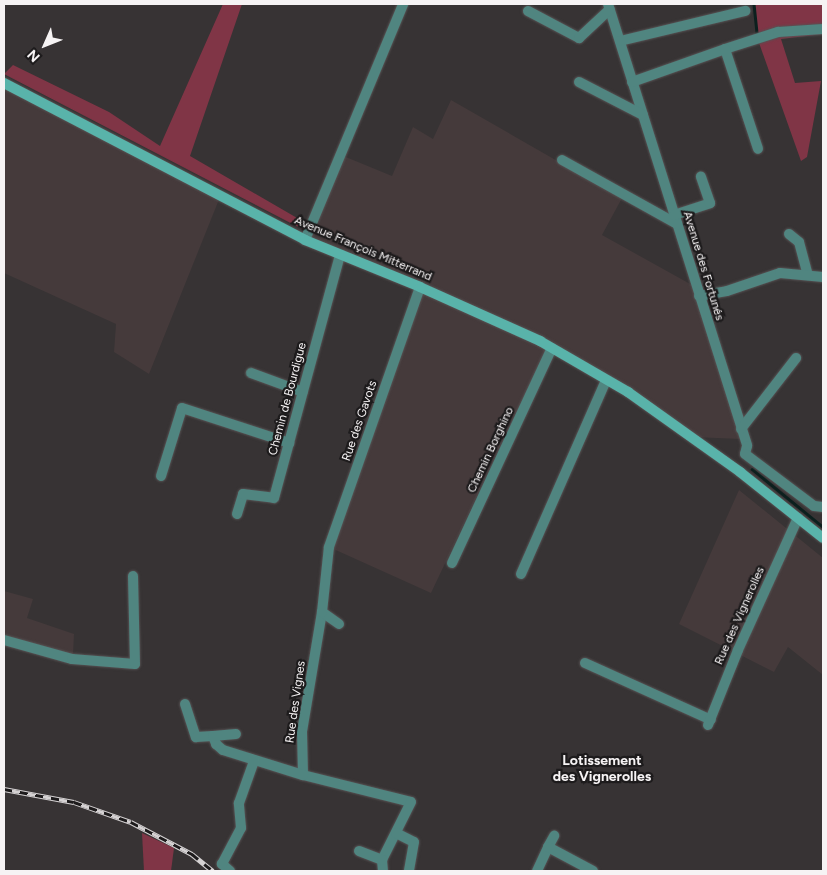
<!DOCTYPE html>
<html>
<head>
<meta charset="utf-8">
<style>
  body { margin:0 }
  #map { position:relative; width:827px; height:875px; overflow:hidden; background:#373334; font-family:Figtree,sans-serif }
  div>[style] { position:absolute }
  .built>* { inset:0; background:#453a3b }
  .green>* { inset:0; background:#803546 }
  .stream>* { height:2.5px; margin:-1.25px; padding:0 1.25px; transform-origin:1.25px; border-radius:1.25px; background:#0c201e }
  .roads { filter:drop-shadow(0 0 1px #565253) drop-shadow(0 0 1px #565253) }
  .minor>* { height:10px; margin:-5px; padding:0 5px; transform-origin:5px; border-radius:5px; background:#508580 }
  .secondary>* { height:10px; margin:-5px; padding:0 5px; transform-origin:5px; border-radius:5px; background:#59b3aa }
  .rail>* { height:4.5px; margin-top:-2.25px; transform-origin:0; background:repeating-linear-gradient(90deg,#1d1b1c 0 8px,#d5d2d3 0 16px); box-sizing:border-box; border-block:1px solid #d5d2d3 }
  span { translate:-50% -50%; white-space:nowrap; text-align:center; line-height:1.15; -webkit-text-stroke:4.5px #1d1b1c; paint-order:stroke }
  .street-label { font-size:12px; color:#f6f3f4 }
  .neighbourhood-label { font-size:14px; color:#f6f3f4; font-weight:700 }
  .frame { position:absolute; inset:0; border:5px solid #f6f3f4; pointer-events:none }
  .north { position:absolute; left:20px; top:20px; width:50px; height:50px; -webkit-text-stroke:4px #1d1b1c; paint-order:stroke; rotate:226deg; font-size:14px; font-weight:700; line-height:20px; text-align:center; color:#f6f3f4 }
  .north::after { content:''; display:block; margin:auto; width:18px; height:22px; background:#f6f3f4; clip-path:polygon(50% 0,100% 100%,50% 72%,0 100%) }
</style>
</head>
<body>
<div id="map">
  <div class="built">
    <div style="clip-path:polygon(4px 83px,220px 197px,149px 374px,114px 352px,116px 324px,4px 273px)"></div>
    <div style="clip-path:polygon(451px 100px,622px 198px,602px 235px,692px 285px,741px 439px,692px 437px,548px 346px,431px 593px,329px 547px,420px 287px,305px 240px,341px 155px,392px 176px,413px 127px,433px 139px)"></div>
    <div style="clip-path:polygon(739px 490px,823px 558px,823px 675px,788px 647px,774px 672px,679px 624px)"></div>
    <div style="clip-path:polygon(4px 591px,33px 599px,27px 618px,74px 634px,73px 655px,4px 641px)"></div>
  </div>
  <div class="green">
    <div style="clip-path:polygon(223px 4px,242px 4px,190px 156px,304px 222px,306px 231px,4px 74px,13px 65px,109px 112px,160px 146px)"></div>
    <div style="clip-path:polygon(754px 4px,823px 4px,823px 34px,781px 39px,795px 83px,821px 81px,807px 157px,801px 161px,758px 40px)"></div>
    <div style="clip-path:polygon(142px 833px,174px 848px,171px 871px,144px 871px)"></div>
  </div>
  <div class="stream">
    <div style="left:754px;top:4px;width:30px;rotate:84deg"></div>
    <div style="left:752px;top:469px;width:92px;rotate:39.2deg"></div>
  </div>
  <div class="roads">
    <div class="minor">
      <div style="left:608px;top:4px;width:463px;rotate:72.5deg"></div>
      <div style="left:747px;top:446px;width:8px;rotate:104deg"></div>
      <div style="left:745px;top:454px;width:86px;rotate:37deg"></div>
      <div style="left:814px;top:506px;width:9px;rotate:6deg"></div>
      <div style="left:528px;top:11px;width:58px;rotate:27.9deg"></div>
      <div style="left:579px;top:38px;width:42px;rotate:-43.1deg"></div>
      <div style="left:620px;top:41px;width:129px;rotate:-13.5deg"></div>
      <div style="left:725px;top:49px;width:56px;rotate:-17.8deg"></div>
      <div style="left:778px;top:32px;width:45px;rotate:-3.8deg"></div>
      <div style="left:579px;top:82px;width:72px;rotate:27.3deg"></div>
      <div style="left:632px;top:82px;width:99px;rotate:-19.5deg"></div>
      <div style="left:725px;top:49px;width:105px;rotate:71.7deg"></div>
      <div style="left:562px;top:160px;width:132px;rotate:29.1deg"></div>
      <div style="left:674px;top:215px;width:38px;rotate:-18deg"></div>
      <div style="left:710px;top:203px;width:28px;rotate:-109deg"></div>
      <div style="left:789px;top:234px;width:13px;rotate:39deg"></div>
      <div style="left:799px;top:242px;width:34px;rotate:75deg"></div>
      <div style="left:305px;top:240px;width:256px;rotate:-67.4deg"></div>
      <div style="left:699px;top:296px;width:28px;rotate:-10deg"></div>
      <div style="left:727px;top:291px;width:56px;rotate:-18.8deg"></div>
      <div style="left:780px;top:273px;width:43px;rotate:5.3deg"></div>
      <div style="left:251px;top:373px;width:55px;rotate:20.1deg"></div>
      <div style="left:741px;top:429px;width:90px;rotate:-52.2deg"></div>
      <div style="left:161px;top:476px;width:71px;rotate:-72.8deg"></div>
      <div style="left:182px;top:408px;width:113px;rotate:18.1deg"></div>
      <div style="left:237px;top:514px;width:21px;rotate:-73deg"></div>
      <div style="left:243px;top:494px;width:31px;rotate:7deg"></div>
      <div style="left:274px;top:498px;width:252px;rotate:-74.8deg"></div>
      <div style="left:452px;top:563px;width:237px;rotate:-65.1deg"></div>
      <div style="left:521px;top:574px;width:212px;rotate:-66.3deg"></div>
      <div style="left:322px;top:612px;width:121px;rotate:99.5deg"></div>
      <div style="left:302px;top:731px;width:44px;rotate:88.7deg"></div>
      <div style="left:303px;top:775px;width:111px;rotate:14deg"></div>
      <div style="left:411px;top:802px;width:65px;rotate:116.6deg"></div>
      <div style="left:382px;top:860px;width:11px;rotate:85deg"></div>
      <div style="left:339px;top:624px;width:21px;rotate:-145deg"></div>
      <div style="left:322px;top:612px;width:65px;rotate:-83.9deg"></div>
      <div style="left:329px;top:547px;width:275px;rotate:-70.7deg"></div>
      <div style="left:4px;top:640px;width:71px;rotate:15.6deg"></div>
      <div style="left:72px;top:659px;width:63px;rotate:4.5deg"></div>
      <div style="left:135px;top:664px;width:88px;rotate:-91.3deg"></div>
      <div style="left:585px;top:663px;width:138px;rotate:24.3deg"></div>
      <div style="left:185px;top:704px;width:35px;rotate:72deg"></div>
      <div style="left:196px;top:737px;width:17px;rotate:-3deg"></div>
      <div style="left:213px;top:736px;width:9px;rotate:69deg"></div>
      <div style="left:216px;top:744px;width:9px;rotate:41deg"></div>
      <div style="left:223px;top:750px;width:84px;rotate:17.4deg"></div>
      <div style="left:708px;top:725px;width:81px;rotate:-68.2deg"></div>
      <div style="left:738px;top:650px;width:145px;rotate:-65.6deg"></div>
      <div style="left:213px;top:736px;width:23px;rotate:-5deg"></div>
      <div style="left:396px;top:833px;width:20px;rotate:27deg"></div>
      <div style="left:414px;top:842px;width:29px;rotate:100deg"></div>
      <div style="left:548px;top:847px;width:13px;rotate:-61deg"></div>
      <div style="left:359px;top:851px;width:25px;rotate:21deg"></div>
      <div style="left:230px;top:871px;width:11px;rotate:-139deg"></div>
      <div style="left:222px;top:864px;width:41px;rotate:-62.2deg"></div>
      <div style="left:241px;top:828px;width:25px;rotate:-95deg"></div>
      <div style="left:239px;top:803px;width:45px;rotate:-70.3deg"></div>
      <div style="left:537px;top:871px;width:26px;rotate:-65deg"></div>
      <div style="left:548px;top:847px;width:51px;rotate:28.1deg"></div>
    </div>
    <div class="secondary">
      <div style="left:4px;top:83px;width:339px;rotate:27.5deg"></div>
      <div style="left:305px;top:240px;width:124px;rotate:22.2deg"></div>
      <div style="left:420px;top:287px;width:132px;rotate:24.2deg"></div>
      <div style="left:540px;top:341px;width:102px;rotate:30.1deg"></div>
      <div style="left:628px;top:392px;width:138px;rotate:35.5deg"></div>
      <div style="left:740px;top:472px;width:106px;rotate:38.5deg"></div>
    </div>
  </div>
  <div class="rail">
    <div style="left:4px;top:789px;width:71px;rotate:10.5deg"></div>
    <div style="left:74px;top:802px;width:60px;rotate:19.3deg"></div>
    <div style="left:131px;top:822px;width:69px;rotate:27.7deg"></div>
    <div style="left:192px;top:854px;width:27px;rotate:39deg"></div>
  </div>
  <div class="street-label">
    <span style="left:363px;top:249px;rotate:23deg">Avenue François Mitterrand</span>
    <span style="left:703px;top:266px;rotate:73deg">Avenue des Fortunés</span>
    <span style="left:288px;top:399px;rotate:-75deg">Chemin de Bourdigue</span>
    <span style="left:360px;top:421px;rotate:-71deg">Rue des Gavots</span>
    <span style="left:491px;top:450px;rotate:-65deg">Chemin Borghino</span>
    <span style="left:740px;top:616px;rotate:-66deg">Rue des Vignerolles</span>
    <span style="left:296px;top:702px;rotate:-82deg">Rue des Vignes</span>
  </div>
  <div class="neighbourhood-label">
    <span style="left:602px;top:769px">Lotissement<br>des Vignerolles</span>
  </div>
  <div class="frame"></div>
  <div class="north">N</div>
</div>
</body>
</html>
